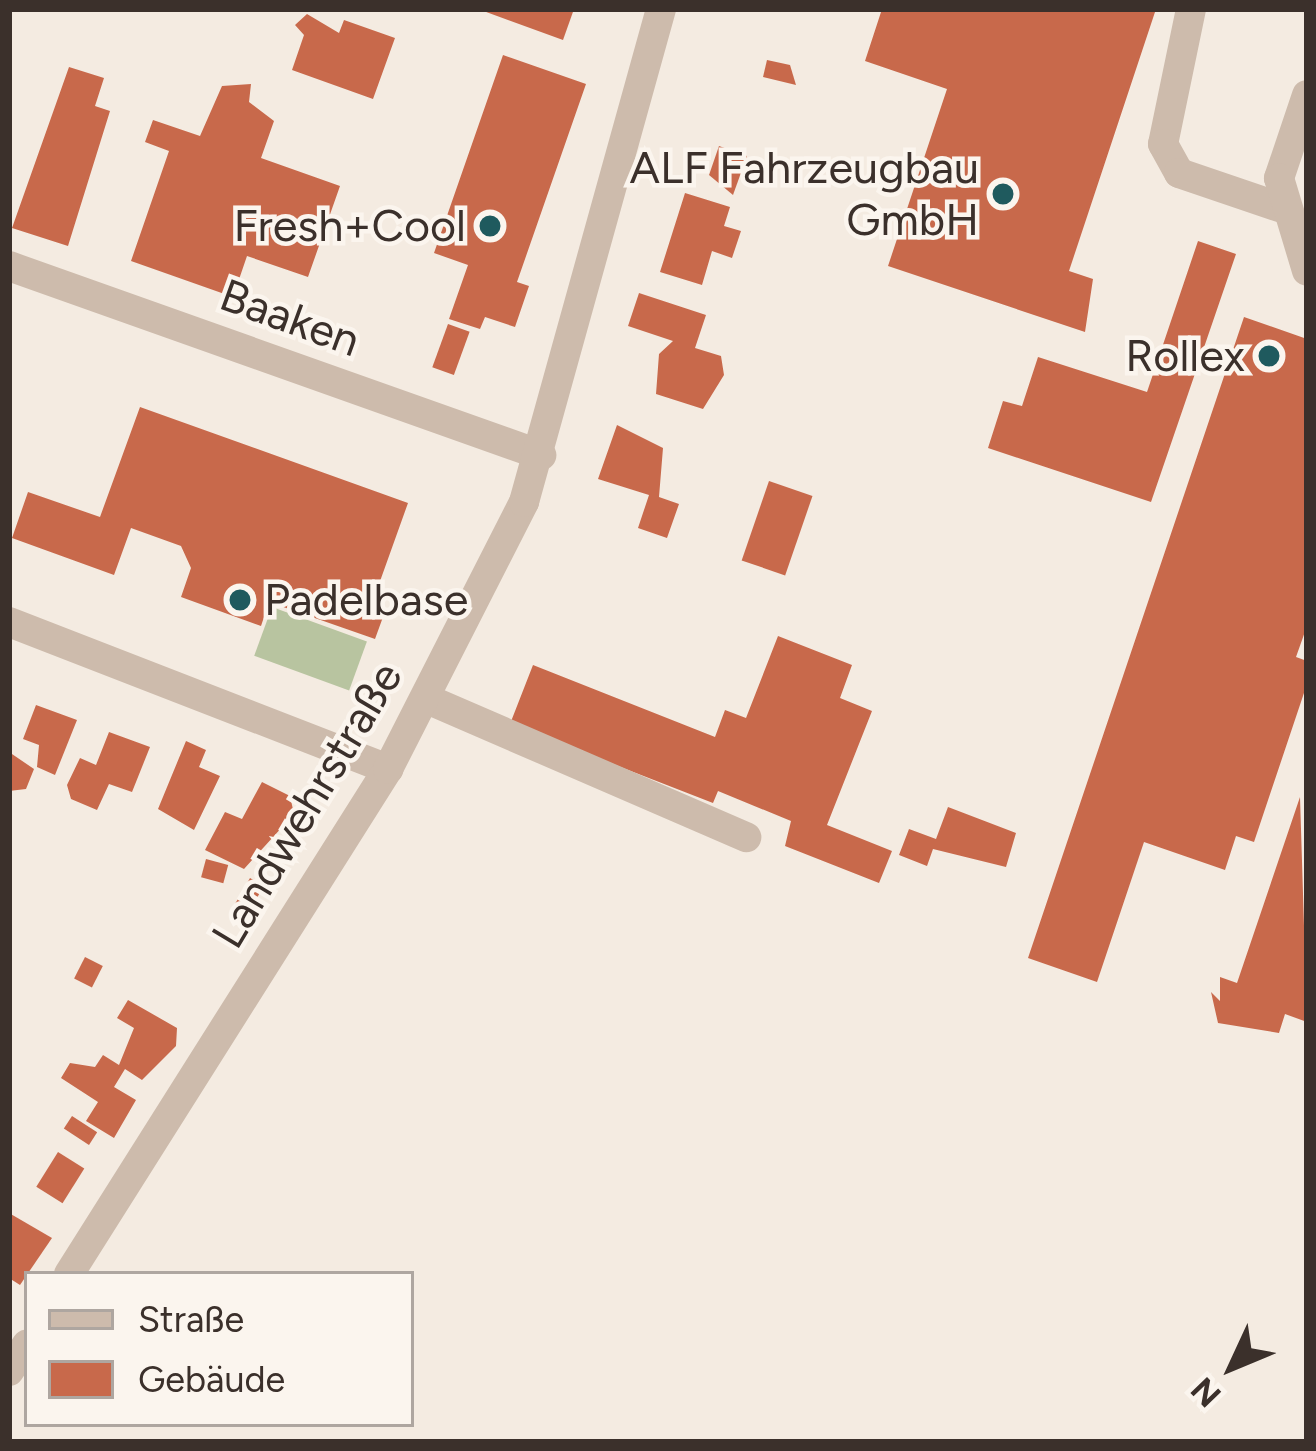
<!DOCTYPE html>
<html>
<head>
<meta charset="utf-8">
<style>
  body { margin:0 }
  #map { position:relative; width:1316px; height:1451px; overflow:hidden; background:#f4ebe1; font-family:Figtree,sans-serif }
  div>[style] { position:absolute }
  .green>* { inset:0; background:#b8c4a0; transform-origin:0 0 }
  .building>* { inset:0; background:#c8694b; transform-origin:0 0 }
  .minor>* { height:30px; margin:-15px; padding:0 15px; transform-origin:15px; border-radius:15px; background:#cdbbac }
  .dots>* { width:33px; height:33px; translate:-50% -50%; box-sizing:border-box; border:6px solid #fbf5ee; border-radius:50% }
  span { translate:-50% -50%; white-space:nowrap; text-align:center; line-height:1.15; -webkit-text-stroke:9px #fbf5ee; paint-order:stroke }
  .poi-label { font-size:45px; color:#3b302b }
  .right { translate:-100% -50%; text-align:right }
  .left { translate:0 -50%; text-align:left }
  .street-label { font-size:45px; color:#3b302b }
  .frame { position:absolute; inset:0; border:12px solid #3b302b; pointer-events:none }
  .legend { position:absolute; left:24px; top:1271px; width:390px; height:156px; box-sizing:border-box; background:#fbf5ee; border:3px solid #aea6a0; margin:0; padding:15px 21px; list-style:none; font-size:36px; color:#3b302b }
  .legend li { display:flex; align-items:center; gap:24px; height:60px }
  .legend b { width:60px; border:3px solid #aea6a0 }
  .north { position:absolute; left:1172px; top:1307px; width:120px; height:120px; -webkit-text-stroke:9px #fbf5ee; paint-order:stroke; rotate:226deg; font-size:33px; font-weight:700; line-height:48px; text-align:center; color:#3b302b }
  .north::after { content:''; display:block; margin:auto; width:42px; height:54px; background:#3b302b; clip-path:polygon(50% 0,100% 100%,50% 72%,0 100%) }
</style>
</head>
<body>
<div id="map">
  <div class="green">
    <div style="left:272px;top:607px;width:101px;height:52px;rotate:20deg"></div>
  </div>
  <div class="building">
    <div style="clip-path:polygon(478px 9px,574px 9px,563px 40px)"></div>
    <div style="clip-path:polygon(882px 9px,1156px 9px,1069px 271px,1093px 279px,1085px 332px,888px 266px,947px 89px,865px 61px)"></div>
    <div style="clip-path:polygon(307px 14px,339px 33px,344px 20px,395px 38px,373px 99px,292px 70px,304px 35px,295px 25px)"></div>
    <div style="clip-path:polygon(503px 55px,586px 84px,517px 282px,529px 286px,515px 327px,485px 317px,480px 329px,449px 319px,468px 265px,434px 253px)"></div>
    <div style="clip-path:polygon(767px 60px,790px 65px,796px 85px,763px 77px)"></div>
    <div style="clip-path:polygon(69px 67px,104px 78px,95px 106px,110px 111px,68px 246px,12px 228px)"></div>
    <div style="clip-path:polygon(251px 84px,249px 102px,274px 121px,261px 158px,340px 186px,308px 277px,247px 256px,233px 297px,131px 261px,169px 151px,145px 142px,153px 120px,200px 136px,222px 86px)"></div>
    <div style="clip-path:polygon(719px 146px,747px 156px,733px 195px,709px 175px)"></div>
    <div style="clip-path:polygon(685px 193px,730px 207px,724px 226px,741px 231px,732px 258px,712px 251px,702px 285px,660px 272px)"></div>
    <div style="clip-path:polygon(1198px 241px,1236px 254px,1151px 502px,988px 448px,1003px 401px,1022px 406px,1038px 357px,1147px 392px)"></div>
    <div style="clip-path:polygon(639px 293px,706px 315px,695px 348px,721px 356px,724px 375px,703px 409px,656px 394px,659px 354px,673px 341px,628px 326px)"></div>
    <div style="clip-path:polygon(1244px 317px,1307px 339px,1307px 626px,1296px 657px,1307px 661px,1307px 684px,1254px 842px,1236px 836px,1225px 870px,1144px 842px,1097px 982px,1028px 958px)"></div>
    <div style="left:448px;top:324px;width:23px;height:46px;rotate:20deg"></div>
    <div style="clip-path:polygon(140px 407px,408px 503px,369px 612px,383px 617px,375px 639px,269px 602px,261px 626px,181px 597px,191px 568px,181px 546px,131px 528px,114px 575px,12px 538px,28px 492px,100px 517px)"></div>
    <div style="clip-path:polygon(617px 425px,663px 448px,659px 497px,679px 504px,667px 538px,638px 528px,649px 495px,598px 479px)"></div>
    <div style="left:769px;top:481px;width:46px;height:84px;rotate:19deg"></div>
    <div style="clip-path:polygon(778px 636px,852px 665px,840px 698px,872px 711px,827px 825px,892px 851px,879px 883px,785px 846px,791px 821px,718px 791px,713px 803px,510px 724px,533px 665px,715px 737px,725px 710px,746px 718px)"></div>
    <div style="clip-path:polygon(36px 705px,77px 720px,55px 775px,37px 767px,39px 745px,23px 739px)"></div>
    <div style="clip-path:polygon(109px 732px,150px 747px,132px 792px,109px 784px,97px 810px,71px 799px,67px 785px,80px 758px,96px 765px)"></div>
    <div style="clip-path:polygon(186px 741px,206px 750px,199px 767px,220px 776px,194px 830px,158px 809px)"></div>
    <div style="clip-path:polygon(9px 752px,34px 769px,26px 789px,9px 791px)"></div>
    <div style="clip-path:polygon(262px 782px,290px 796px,294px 814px,244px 869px,205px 850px,225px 812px,242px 819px)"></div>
    <div style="clip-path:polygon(1300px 797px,1307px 1022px,1285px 1014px,1279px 1033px,1218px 1023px,1211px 992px,1220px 1001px,1220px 977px,1237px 983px)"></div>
    <div style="clip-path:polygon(948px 807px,1016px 833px,1006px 867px,933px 849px,927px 866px,899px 855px,909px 829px,936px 839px)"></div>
    <div style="left:206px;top:859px;width:23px;height:19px;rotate:15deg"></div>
    <div style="left:250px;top:878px;width:16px;height:30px;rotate:30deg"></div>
    <div style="left:85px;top:957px;width:20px;height:24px;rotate:27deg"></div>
    <div style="clip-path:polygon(128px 1000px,177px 1028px,176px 1046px,142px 1080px,125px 1069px,114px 1087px,136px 1100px,114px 1138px,86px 1121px,98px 1102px,61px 1078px,70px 1063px,95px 1067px,103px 1055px,119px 1065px,134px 1028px,117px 1018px)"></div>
    <div style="left:72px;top:1116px;width:30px;height:15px;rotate:33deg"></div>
    <div style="left:58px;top:1152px;width:31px;height:41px;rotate:32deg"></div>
    <div style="clip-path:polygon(9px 1213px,52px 1238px,20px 1285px,9px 1278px)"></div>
  </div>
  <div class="minor">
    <div style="left:1191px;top:9px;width:138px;rotate:101.7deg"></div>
    <div style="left:1163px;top:144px;width:33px;rotate:61deg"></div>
    <div style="left:1179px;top:173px;width:106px;rotate:18.8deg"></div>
    <div style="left:1307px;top:95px;width:88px;rotate:108.6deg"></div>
    <div style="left:1279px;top:178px;width:97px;rotate:73.2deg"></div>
    <div style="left:9px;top:266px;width:565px;rotate:19.56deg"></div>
    <div style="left:9px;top:622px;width:407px;rotate:21.2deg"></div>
    <div style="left:427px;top:699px;width:348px;rotate:23.4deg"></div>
    <div style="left:69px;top:1274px;width:597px;rotate:-57.72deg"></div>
    <div style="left:388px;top:769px;width:300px;rotate:-63deg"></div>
    <div style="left:524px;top:502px;width:512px;rotate:-74.47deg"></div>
    <div style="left:9px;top:1371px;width:32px;rotate:-56deg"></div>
  </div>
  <div class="dots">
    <div style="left:1003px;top:194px;background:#1f5a5e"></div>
    <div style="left:490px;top:226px;background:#1f5a5e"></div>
    <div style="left:1269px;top:356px;background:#1f5a5e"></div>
    <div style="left:240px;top:600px;background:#1f5a5e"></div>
  </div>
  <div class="poi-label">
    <span class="right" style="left:979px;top:194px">ALF Fahrzeugbau<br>GmbH</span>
    <span class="right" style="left:466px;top:226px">Fresh+Cool</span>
    <span class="right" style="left:1245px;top:356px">Rollex</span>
    <span class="left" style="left:264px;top:600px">Padelbase</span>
  </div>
  <div class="street-label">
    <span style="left:290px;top:318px;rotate:20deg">Baaken</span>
    <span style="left:307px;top:805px;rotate:-59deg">Landwehrstraße</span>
  </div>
  <div class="frame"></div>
  <ul class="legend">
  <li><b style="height:15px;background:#cdbbac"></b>Straße</li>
  <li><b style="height:33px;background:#c8694b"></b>Gebäude</li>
  </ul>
  <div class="north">N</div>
</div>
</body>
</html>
